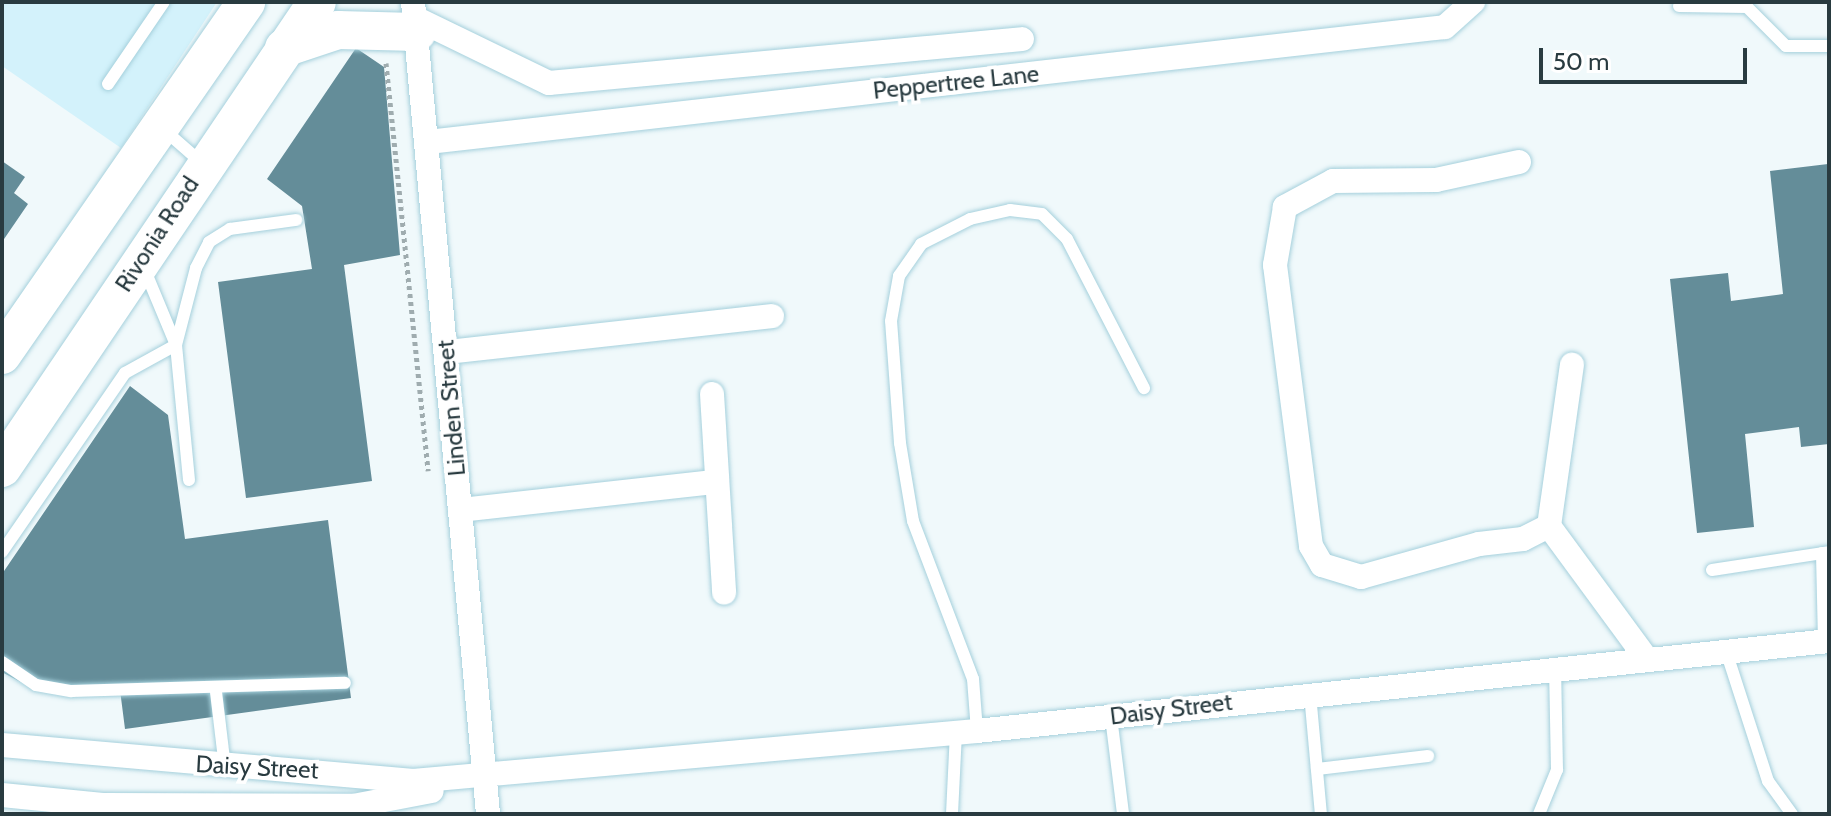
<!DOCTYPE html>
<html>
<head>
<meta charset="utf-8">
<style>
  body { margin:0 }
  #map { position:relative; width:1831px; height:816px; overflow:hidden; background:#f0f9fb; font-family:Cabin,sans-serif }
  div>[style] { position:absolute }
  .built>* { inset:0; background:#d3f2fb }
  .building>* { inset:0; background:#648d99 }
  .path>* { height:5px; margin-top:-2.5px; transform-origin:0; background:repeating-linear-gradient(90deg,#9facaf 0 4px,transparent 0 8px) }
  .roads { filter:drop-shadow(0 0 2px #a5d0dc) drop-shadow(0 0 2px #a5d0dc) }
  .service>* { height:12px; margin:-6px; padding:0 6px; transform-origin:6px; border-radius:6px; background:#fff }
  .minor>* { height:24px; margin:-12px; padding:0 12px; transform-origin:12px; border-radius:12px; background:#fff }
  .primary>* { height:38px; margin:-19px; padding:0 19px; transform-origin:19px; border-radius:19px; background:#fff }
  span { translate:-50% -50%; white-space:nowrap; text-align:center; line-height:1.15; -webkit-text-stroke:7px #fff; paint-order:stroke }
  .street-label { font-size:24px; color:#293b40 }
  .frame { position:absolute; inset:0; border:4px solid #293b40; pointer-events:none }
  .scale { position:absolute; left:1539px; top:48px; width:208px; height:36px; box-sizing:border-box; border:4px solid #293b40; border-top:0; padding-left:10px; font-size:24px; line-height:28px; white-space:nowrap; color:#293b40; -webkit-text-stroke:6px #fff; paint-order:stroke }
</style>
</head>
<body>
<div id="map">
  <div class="built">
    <div style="clip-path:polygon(2px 2px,217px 2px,121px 148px,2px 66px)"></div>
  </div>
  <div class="building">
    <div style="clip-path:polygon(356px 48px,384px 67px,400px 255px,344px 265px,372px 481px,246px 498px,218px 282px,312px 269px,302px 206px,267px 179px)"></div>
    <div style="clip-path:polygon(2px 161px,25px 177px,14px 193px,28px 204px,2px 242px)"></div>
    <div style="clip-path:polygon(1828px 164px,1829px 444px,1801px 447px,1799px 427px,1745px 434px,1754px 527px,1697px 533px,1670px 279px,1728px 273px,1731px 301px,1783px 294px,1770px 171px)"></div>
    <div style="clip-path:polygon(130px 386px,168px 415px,185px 539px,328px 520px,351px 698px,125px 729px,120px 690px,30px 687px,2px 672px,2px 574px)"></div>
  </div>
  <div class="path">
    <div style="left:386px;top:63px;width:410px;rotate:84.1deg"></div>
  </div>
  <div class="roads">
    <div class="service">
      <div style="left:1679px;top:6px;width:68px;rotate:0.8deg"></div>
      <div style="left:1747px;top:7px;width:55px;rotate:45deg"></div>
      <div style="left:1786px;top:46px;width:43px"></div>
      <div style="left:108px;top:84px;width:99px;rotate:-55.7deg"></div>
      <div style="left:162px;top:128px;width:53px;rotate:41.2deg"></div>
      <div style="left:189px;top:480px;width:136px;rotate:-95.5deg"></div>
      <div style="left:176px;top:345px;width:80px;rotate:-75.4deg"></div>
      <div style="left:196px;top:268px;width:29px;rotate:-63deg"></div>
      <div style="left:209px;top:242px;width:25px;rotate:-32deg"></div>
      <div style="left:230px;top:229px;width:67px;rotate:-7.8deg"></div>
      <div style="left:2px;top:552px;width:217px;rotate:-55.5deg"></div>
      <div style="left:125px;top:373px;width:58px;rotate:-28.8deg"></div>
      <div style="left:176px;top:345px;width:83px;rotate:-112.6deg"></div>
      <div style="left:1822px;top:553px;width:88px;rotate:88.7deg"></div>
      <div style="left:1712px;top:570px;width:118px;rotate:-8.7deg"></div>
      <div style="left:1726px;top:651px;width:137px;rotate:72.1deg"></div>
      <div style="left:1768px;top:781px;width:41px;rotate:54deg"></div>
      <div style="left:2px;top:662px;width:41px;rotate:34.1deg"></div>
      <div style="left:36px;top:685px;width:36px;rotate:10deg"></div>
      <div style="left:71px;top:691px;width:274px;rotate:-1.7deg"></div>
      <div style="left:216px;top:692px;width:76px;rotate:83.2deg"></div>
      <div style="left:1310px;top:694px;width:121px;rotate:84.8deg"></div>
      <div style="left:1111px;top:717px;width:98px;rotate:82.9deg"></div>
      <div style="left:977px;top:731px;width:52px;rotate:-94.4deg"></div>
      <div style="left:973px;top:679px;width:169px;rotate:-110.8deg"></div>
      <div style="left:913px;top:521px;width:79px;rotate:-99.5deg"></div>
      <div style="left:900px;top:443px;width:122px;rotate:-94.2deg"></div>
      <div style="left:891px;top:321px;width:46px;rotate:-79.9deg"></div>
      <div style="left:899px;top:276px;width:39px;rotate:-55deg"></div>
      <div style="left:921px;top:244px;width:55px;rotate:-27deg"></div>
      <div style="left:970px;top:219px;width:41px;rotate:-12.7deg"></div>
      <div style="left:1010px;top:210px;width:32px;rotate:7deg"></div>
      <div style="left:1042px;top:214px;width:35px;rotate:45deg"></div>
      <div style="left:1067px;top:239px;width:168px;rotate:62.7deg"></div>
      <div style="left:1317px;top:769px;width:112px;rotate:-6.7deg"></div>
      <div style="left:952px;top:814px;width:82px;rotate:-87.2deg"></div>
      <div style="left:1539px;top:814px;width:48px;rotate:-67.8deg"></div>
      <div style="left:1557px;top:770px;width:102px;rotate:-91.1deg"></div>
    </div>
    <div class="minor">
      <div style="left:413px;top:2px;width:815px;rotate:84.72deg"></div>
      <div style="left:415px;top:18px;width:149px;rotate:25.9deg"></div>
      <div style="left:549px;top:83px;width:475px;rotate:-5.3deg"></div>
      <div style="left:428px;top:142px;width:1023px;rotate:-6.45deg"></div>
      <div style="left:1445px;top:27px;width:38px;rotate:-42deg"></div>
      <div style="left:1519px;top:162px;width:85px;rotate:167.8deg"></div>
      <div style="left:1436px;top:180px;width:103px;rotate:179.4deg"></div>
      <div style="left:1333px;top:181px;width:55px;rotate:151.6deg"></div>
      <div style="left:1285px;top:207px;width:59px;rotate:99.8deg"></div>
      <div style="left:1275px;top:265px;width:283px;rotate:82.7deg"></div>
      <div style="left:1311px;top:546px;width:22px;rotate:60deg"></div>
      <div style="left:1322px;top:565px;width:41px;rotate:17.1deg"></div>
      <div style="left:1361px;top:577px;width:123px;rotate:-15.6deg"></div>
      <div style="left:1479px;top:544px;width:44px;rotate:-6.5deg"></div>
      <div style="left:1523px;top:539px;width:29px;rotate:-27deg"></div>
      <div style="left:1549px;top:526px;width:163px;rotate:-81.9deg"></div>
      <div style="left:447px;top:352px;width:327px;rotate:-6.3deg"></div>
      <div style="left:712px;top:394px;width:199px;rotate:86.5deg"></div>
      <div style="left:460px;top:510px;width:257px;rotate:-6.3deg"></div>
      <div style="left:1549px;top:526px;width:164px;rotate:53.7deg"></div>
      <div style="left:2px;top:745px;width:413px;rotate:5deg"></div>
      <div style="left:413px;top:781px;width:566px;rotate:-5.07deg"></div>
      <div style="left:977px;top:731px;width:857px;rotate:-6.03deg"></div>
      <div style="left:2px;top:795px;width:101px;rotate:5.7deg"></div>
      <div style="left:103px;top:805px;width:250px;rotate:0.2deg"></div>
      <div style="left:353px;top:806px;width:80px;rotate:-10.8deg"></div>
    </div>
    <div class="primary">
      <div style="left:284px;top:48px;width:57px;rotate:-18.4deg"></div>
      <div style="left:338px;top:30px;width:79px;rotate:1.5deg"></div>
      <div style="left:2px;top:355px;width:429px;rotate:-55.3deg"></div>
      <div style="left:2px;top:468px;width:562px;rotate:-55.94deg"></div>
    </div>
  </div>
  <div class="street-label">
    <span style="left:956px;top:82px;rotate:-6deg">Peppertree Lane</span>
    <span style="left:157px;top:234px;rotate:-57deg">Rivonia Road</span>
    <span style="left:451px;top:408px;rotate:-95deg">Linden Street</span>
    <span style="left:1171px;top:709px;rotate:-7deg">Daisy Street</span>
    <span style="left:257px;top:767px;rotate:3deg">Daisy Street</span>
  </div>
  <div class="frame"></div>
  <div class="scale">50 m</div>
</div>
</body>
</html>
